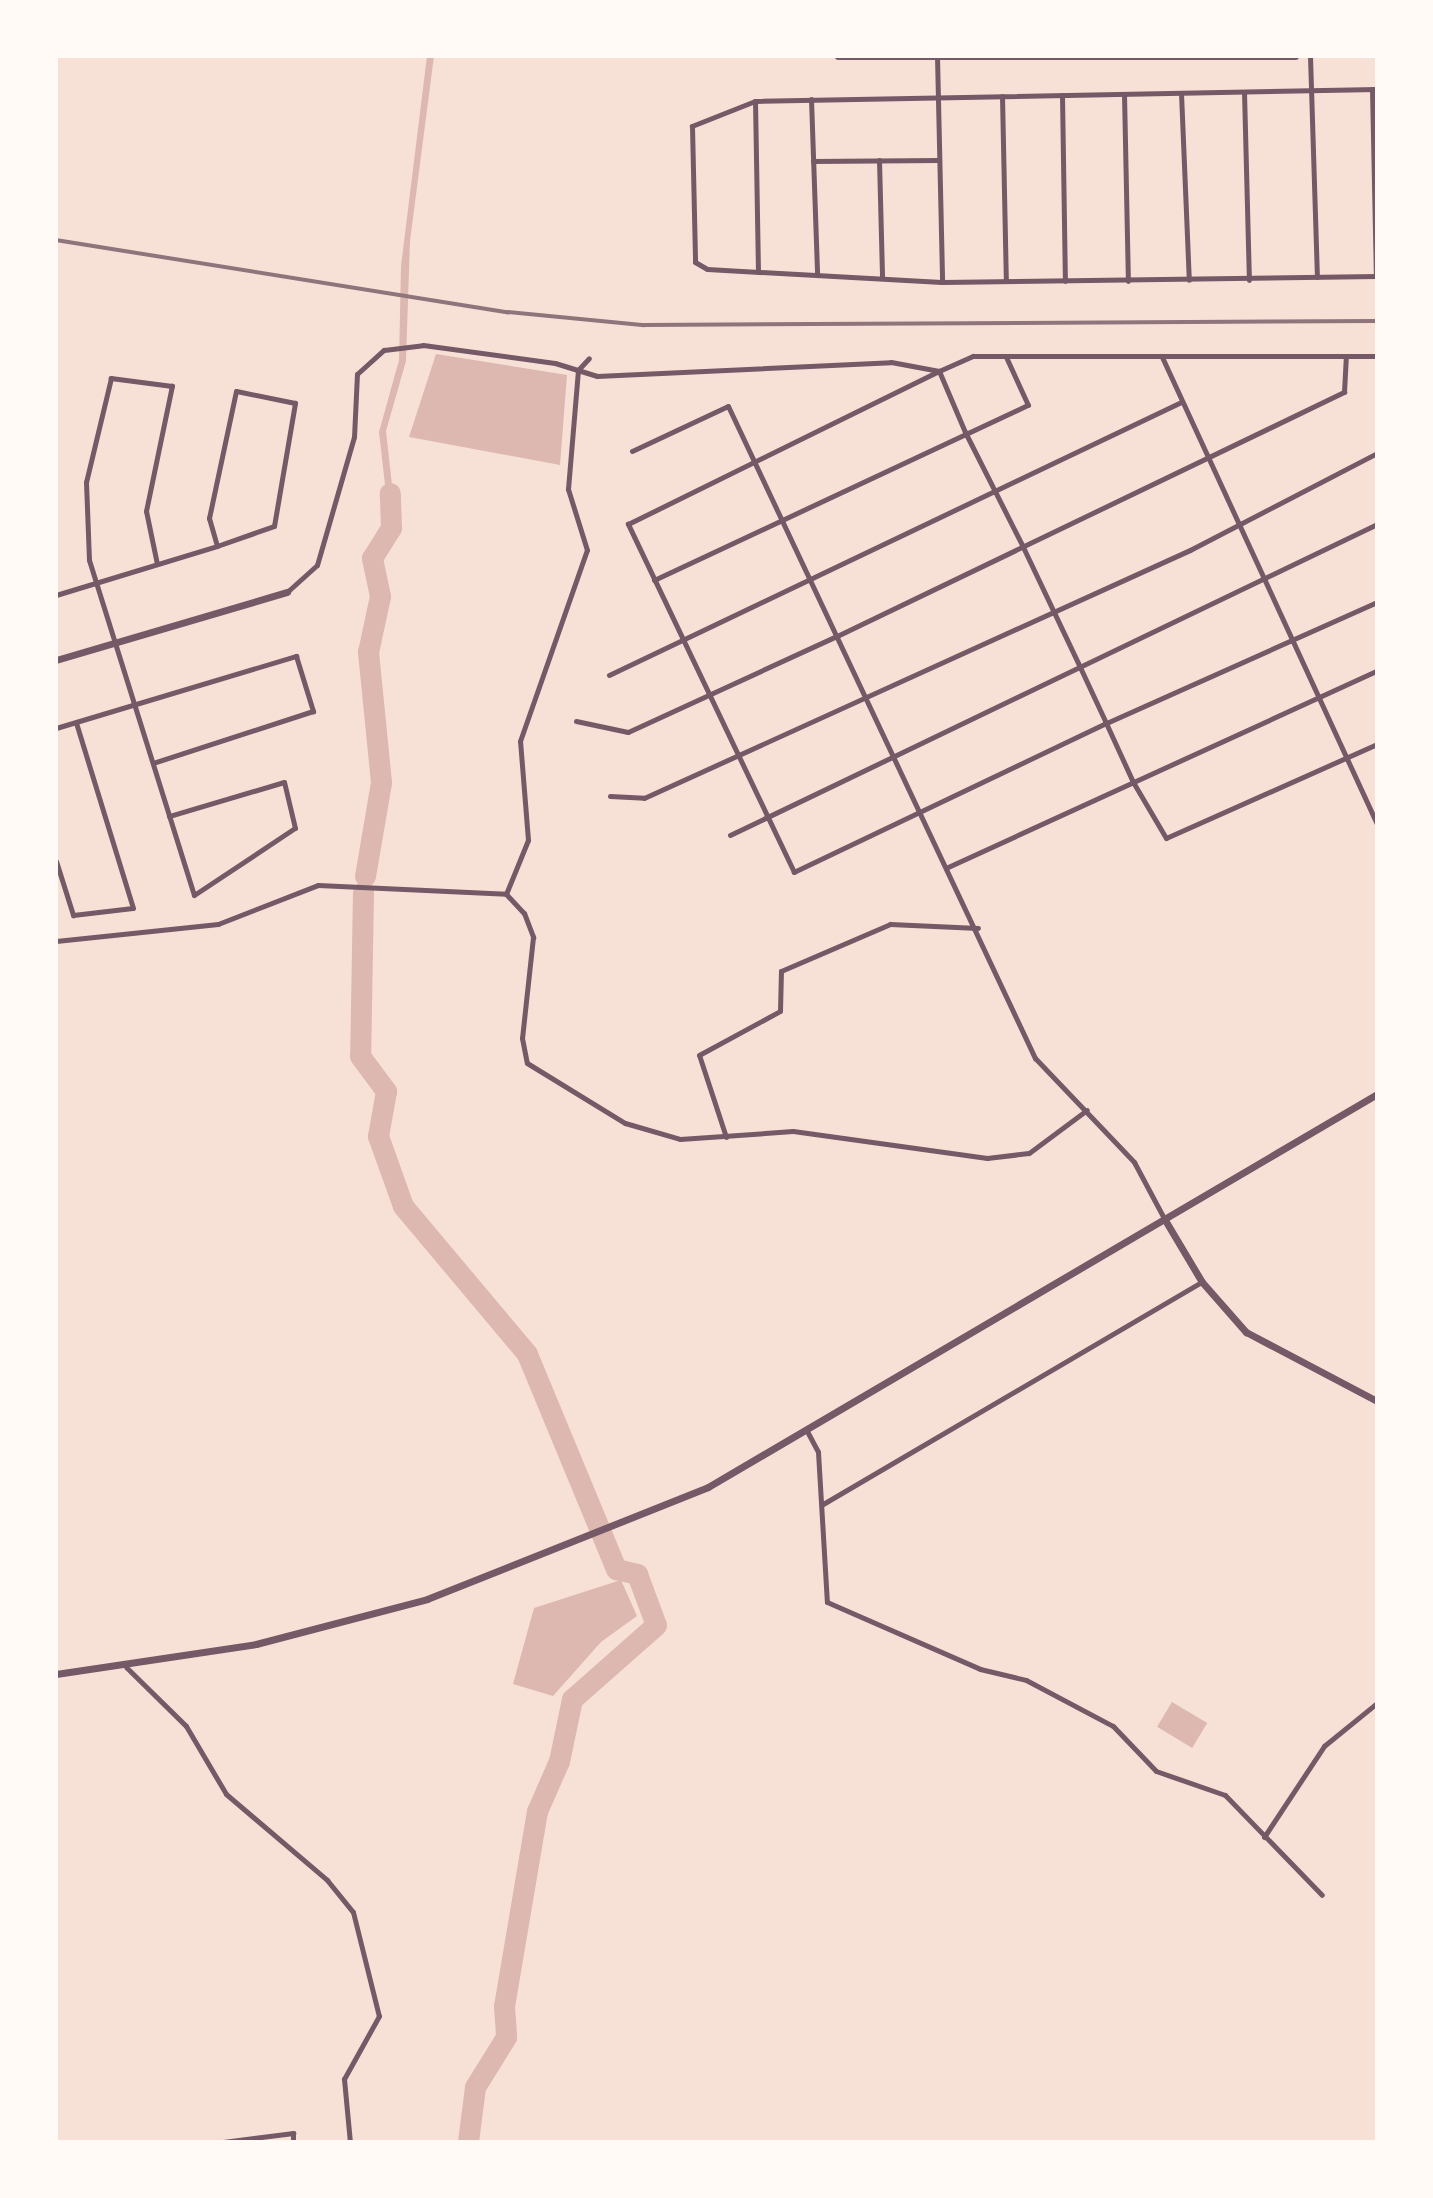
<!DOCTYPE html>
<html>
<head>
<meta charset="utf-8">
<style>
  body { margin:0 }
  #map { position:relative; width:1433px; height:2198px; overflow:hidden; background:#f7e1d7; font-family:"Roboto Condensed",sans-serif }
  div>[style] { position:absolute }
  .water>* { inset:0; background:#dcb8b0; transform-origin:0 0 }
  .river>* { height:21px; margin:-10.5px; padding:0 10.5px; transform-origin:10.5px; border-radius:10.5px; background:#dcb8b0 }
  .minor>* { height:5px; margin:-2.5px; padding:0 2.5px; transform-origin:2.5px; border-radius:2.5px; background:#755966 }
  .tertiary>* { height:7px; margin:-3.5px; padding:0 3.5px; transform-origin:3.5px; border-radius:3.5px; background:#755966 }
  .rail>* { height:3.5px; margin:-1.75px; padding:0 1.75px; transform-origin:1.75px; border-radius:1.75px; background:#8f747c }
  span { translate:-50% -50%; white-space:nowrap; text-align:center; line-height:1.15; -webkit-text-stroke:7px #fffaf5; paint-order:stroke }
  .frame { position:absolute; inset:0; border:58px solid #fffaf5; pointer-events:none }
</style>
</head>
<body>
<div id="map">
  <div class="water">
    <div style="clip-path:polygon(427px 56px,434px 56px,410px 241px,406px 361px,386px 431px,396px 521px,389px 520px,379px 432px,399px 360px,401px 266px)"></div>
    <div style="clip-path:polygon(436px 354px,567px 375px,560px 465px,409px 437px)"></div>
    <div style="clip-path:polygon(621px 1580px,637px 1616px,601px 1642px,553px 1696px,513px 1684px,534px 1608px)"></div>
    <div style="left:1172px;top:1702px;width:41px;height:29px;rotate:31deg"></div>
  </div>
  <div class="river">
    <div style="left:365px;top:876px;width:95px;rotate:-80.3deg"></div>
    <div style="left:381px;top:782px;width:131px;rotate:-95.7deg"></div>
    <div style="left:368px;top:652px;width:57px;rotate:-77.9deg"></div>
    <div style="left:380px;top:596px;width:39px;rotate:-102deg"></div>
    <div style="left:372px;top:558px;width:36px;rotate:-58deg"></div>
    <div style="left:391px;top:528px;width:35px;rotate:-92deg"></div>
    <div style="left:363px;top:892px;width:164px;rotate:91deg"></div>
    <div style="left:360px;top:1056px;width:44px;rotate:53.4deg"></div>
    <div style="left:386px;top:1091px;width:46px;rotate:100.1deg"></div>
    <div style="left:378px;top:1136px;width:74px;rotate:70.3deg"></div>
    <div style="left:403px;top:1206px;width:193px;rotate:50deg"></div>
    <div style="left:527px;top:1354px;width:233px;rotate:67.5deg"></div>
    <div style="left:616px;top:1569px;width:22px;rotate:13deg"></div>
    <div style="left:637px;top:1574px;width:54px;rotate:69.6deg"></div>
    <div style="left:656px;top:1625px;width:112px;rotate:138.6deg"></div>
    <div style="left:572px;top:1699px;width:63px;rotate:101.8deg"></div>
    <div style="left:559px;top:1761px;width:55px;rotate:113.7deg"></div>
    <div style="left:537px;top:1811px;width:198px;rotate:99.6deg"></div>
    <div style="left:504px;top:2006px;width:31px;rotate:86deg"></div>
    <div style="left:506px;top:2037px;width:59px;rotate:121.8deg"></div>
    <div style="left:475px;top:2087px;width:55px;rotate:97.3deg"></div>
  </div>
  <div class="minor">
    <div style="left:937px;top:56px;width:226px;rotate:88.7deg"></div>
    <div style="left:1310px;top:56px;width:221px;rotate:88.2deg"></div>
    <div style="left:1372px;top:89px;width:187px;rotate:88.8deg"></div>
    <div style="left:1244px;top:92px;width:188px;rotate:88.5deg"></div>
    <div style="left:1181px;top:93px;width:187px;rotate:87.6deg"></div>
    <div style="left:1124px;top:94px;width:187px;rotate:88.8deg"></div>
    <div style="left:1062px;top:95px;width:186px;rotate:89.1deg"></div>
    <div style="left:1002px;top:96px;width:185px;rotate:88.8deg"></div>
    <div style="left:811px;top:99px;width:176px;rotate:88deg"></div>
    <div style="left:755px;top:101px;width:68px;rotate:158.4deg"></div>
    <div style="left:692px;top:126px;width:136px;rotate:88.7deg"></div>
    <div style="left:695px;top:262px;width:14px;rotate:30deg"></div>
    <div style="left:707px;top:269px;width:235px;rotate:3.2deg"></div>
    <div style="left:942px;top:282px;width:435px;rotate:-0.8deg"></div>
    <div style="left:879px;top:160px;width:118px;rotate:88.5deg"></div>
    <div style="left:813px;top:161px;width:126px;rotate:-0.5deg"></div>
    <div style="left:758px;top:272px;width:171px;rotate:-91deg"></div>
    <div style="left:755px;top:101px;width:622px;rotate:-1.11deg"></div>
    <div style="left:1162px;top:357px;width:514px;rotate:65.28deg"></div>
    <div style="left:632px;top:451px;width:106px;rotate:-25.1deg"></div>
    <div style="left:728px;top:406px;width:721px;rotate:64.79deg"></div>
    <div style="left:1035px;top:1058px;width:144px;rotate:46.4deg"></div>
    <div style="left:1134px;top:1162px;width:66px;rotate:61.9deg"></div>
    <div style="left:157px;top:564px;width:54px;rotate:-101.7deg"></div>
    <div style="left:146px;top:511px;width:128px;rotate:-78.3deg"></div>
    <div style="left:172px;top:386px;width:62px;rotate:-172.5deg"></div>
    <div style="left:111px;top:378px;width:107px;rotate:103.5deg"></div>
    <div style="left:86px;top:482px;width:78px;rotate:87.8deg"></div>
    <div style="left:89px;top:560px;width:351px;rotate:72.6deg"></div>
    <div style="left:194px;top:895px;width:121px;rotate:-33.6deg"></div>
    <div style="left:295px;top:828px;width:47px;rotate:-103.4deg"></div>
    <div style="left:284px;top:782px;width:120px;rotate:163.5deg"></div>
    <div style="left:654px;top:580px;width:413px;rotate:-25.1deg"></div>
    <div style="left:1028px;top:405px;width:53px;rotate:-114.6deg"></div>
    <div style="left:287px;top:592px;width:40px;rotate:-42deg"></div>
    <div style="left:317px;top:565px;width:133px;rotate:-73.9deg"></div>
    <div style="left:354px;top:437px;width:63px;rotate:-87.3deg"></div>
    <div style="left:357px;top:374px;width:36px;rotate:-42deg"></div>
    <div style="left:384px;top:350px;width:39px;rotate:-7deg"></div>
    <div style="left:423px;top:345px;width:133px;rotate:7.8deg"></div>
    <div style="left:555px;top:363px;width:44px;rotate:17.2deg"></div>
    <div style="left:597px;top:376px;width:294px;rotate:-2.7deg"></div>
    <div style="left:891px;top:362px;width:49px;rotate:10.6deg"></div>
    <div style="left:939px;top:371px;width:37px;rotate:-24deg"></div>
    <div style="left:973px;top:356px;width:404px"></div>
    <div style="left:56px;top:595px;width:168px;rotate:-16.9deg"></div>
    <div style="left:217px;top:546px;width:60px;rotate:-19.3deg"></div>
    <div style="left:274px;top:526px;width:125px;rotate:-80.3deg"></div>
    <div style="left:295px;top:403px;width:60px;rotate:-168.5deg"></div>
    <div style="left:236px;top:391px;width:130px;rotate:102deg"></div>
    <div style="left:209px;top:518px;width:29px;rotate:74deg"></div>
    <div style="left:1377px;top:602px;width:297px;rotate:155.9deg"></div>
    <div style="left:1106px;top:723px;width:346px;rotate:154.5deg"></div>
    <div style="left:794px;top:872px;width:386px;rotate:-115.5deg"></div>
    <div style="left:628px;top:524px;width:347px;rotate:-26.2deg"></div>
    <div style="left:939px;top:371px;width:66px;rotate:66.9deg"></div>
    <div style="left:965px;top:432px;width:129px;rotate:63.2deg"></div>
    <div style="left:1023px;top:547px;width:131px;rotate:64.6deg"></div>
    <div style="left:1079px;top:665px;width:64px;rotate:65deg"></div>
    <div style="left:1106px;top:723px;width:65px;rotate:65.4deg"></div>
    <div style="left:1133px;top:782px;width:65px;rotate:59.5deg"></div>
    <div style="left:1166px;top:838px;width:231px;rotate:-24deg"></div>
    <div style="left:609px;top:675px;width:634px;rotate:-25.51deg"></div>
    <div style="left:576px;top:721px;width:53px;rotate:11.9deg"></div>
    <div style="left:628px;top:732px;width:230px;rotate:-24.7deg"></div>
    <div style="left:837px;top:636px;width:563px;rotate:-25.7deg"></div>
    <div style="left:1344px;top:392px;width:36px;rotate:-87deg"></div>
    <div style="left:56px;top:728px;width:251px;rotate:-16.7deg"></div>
    <div style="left:296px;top:656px;width:58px;rotate:72.8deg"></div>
    <div style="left:313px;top:711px;width:168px;rotate:162deg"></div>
    <div style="left:610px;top:796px;width:34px;rotate:3deg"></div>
    <div style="left:644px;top:798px;width:600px;rotate:-24.43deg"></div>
    <div style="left:1190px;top:550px;width:211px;rotate:-27.4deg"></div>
    <div style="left:730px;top:835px;width:718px;rotate:-25.67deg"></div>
    <div style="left:56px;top:861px;width:57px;rotate:72.5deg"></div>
    <div style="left:73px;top:915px;width:60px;rotate:-6.7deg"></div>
    <div style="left:133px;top:908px;width:194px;rotate:-107.1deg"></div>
    <div style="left:948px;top:867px;width:472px;rotate:-24.6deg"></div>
    <div style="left:506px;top:894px;width:58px;rotate:-67.8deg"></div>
    <div style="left:528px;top:840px;width:99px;rotate:-94.6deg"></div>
    <div style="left:520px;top:741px;width:202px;rotate:-70.7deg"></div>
    <div style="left:587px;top:550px;width:64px;rotate:-107.3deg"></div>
    <div style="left:568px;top:489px;width:119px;rotate:-85.2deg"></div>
    <div style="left:578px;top:370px;width:16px;rotate:-47deg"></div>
    <div style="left:56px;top:941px;width:163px;rotate:-6deg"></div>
    <div style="left:218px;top:924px;width:107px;rotate:-21.3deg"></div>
    <div style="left:318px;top:885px;width:188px;rotate:2.7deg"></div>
    <div style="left:506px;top:894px;width:26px;rotate:47deg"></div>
    <div style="left:524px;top:913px;width:26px;rotate:69deg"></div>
    <div style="left:533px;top:937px;width:102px;rotate:96.2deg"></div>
    <div style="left:522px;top:1038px;width:25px;rotate:79deg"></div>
    <div style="left:527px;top:1063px;width:115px;rotate:31.5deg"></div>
    <div style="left:625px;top:1123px;width:57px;rotate:16.2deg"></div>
    <div style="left:680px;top:1139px;width:113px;rotate:-4deg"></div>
    <div style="left:793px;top:1131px;width:196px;rotate:7.9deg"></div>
    <div style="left:987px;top:1158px;width:42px;rotate:-6.8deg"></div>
    <div style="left:1029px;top:1153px;width:72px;rotate:-36.6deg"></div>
    <div style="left:726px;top:1137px;width:86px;rotate:-108.2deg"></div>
    <div style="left:699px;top:1055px;width:92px;rotate:-28.5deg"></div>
    <div style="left:780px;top:1011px;width:40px;rotate:-88.6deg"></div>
    <div style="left:781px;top:971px;width:119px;rotate:-23.3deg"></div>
    <div style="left:890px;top:924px;width:88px;rotate:2.6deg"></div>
    <div style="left:808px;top:1433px;width:21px;rotate:62deg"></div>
    <div style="left:818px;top:1452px;width:150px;rotate:86.6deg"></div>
    <div style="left:827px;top:1602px;width:167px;rotate:23.6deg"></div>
    <div style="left:980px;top:1669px;width:47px;rotate:13.4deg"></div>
    <div style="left:1026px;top:1680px;width:98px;rotate:27.9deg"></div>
    <div style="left:1113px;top:1726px;width:62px;rotate:46.3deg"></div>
    <div style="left:1156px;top:1771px;width:73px;rotate:19.2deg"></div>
    <div style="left:1225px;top:1795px;width:139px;rotate:45.9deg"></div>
    <div style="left:823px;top:1504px;width:439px;rotate:-30.4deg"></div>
    <div style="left:126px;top:1667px;width:84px;rotate:44.5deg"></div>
    <div style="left:186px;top:1726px;width:79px;rotate:59.5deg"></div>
    <div style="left:226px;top:1794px;width:133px;rotate:40.4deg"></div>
    <div style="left:327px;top:1880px;width:41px;rotate:50.9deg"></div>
    <div style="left:353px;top:1912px;width:107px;rotate:76deg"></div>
    <div style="left:379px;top:2016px;width:72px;rotate:119.1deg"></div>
    <div style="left:344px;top:2079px;width:63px;rotate:84.6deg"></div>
    <div style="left:1264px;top:1837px;width:109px;rotate:-56.6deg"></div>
    <div style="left:1324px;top:1746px;width:68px;rotate:-39.1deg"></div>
    <div style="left:223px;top:2142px;width:71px;rotate:-7.3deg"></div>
    <div style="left:293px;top:2133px;width:9px;rotate:90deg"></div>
  </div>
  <div class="tertiary">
    <div style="left:838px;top:56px;width:457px"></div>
    <div style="left:56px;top:660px;width:241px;rotate:-16.4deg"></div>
    <div style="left:1165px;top:1220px;width:72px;rotate:59.2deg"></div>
    <div style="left:1202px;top:1282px;width:67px;rotate:48.7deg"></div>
    <div style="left:1246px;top:1332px;width:148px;rotate:27.8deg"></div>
    <div style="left:56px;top:1674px;width:202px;rotate:-8.5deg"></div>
    <div style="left:256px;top:1644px;width:177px;rotate:-14.7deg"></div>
    <div style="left:427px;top:1599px;width:302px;rotate:-21.7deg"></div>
    <div style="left:708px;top:1487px;width:776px;rotate:-30.43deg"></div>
  </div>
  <div class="rail">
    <div style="left:56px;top:240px;width:458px;rotate:9.1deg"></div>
    <div style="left:508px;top:312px;width:137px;rotate:5.5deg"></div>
    <div style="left:644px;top:325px;width:733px;rotate:-0.31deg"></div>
  </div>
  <div class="frame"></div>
</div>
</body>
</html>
